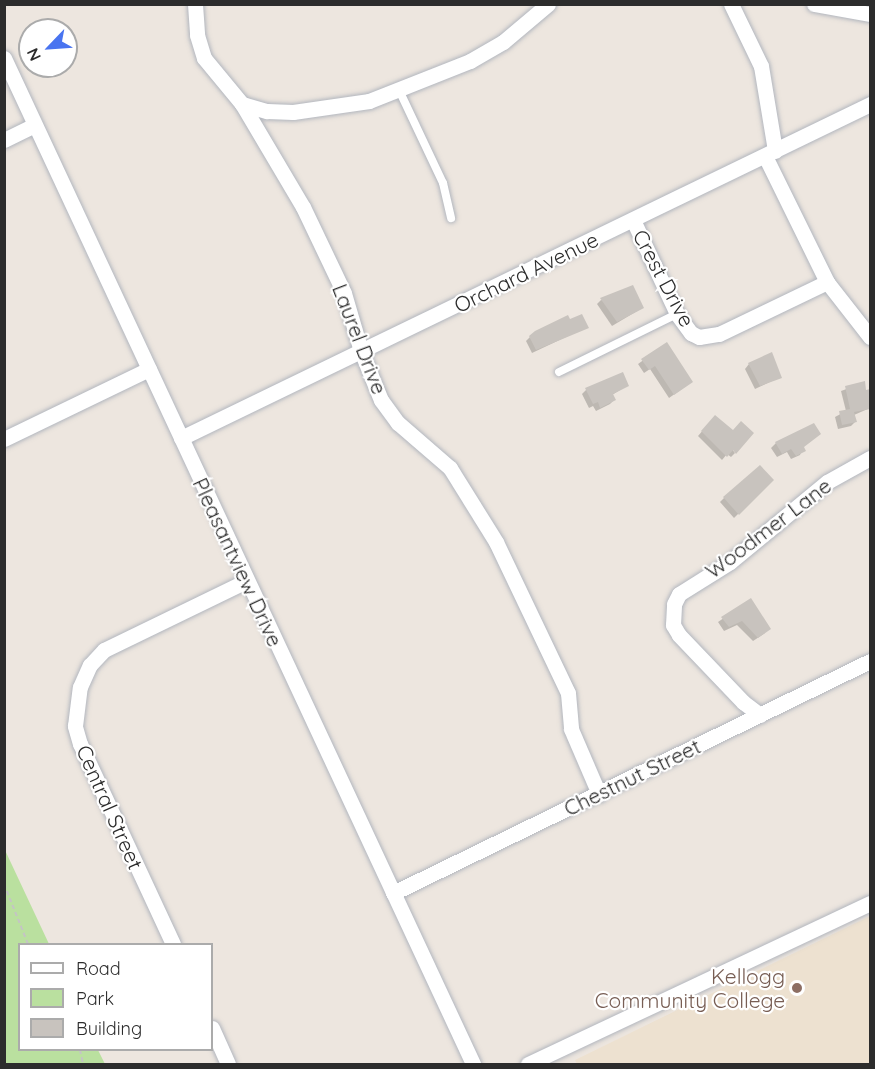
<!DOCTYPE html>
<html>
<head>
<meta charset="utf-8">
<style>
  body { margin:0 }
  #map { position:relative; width:875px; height:1069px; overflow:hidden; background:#ede6df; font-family:Quicksand,sans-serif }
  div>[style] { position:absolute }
  .education>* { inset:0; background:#ede1d0 }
  .green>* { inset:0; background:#bae09f }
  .shadow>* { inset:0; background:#0003 }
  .building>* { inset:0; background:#c8c3be }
  .path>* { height:2px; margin-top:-1px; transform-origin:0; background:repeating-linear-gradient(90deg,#c4c4c4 0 4.5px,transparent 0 7.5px) }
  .roads { filter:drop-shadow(0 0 2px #b2b6be) drop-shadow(0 0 2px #b2b6be) }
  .lane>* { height:8px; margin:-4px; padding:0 4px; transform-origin:4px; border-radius:4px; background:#fff }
  .street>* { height:15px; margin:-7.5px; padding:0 7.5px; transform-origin:7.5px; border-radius:7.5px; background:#fff }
  .dots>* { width:16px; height:16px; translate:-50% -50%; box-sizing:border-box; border:3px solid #fff; border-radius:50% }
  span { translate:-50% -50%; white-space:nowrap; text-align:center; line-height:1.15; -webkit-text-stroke:4.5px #fff; paint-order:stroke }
  .street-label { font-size:21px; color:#2c2c2c }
  .education-label { font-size:21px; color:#785e54 }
  .right { translate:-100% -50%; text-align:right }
  .frame { position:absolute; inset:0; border:6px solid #2c2c2c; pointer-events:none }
  .legend { position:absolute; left:18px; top:943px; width:195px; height:108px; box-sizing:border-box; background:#fff; border:2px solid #ababab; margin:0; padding:8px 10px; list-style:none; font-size:18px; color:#2c2c2c }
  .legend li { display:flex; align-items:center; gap:12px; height:30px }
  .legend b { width:30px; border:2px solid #ababab }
  .north { position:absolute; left:18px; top:18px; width:60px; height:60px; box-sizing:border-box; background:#fff; border:2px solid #ababab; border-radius:50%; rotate:245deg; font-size:16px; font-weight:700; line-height:24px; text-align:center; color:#2c2c2c }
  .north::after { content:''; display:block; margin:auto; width:21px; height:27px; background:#4974f0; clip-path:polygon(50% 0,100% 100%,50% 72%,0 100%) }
</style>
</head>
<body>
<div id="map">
  <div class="education">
    <div style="clip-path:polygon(870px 916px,870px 1064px,577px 1064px,575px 1060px)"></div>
  </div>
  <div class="green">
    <div style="clip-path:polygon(4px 848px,49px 944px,20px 944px,20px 1050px,98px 1050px,105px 1064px,5px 1064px)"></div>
  </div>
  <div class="shadow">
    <div style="clip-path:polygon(601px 300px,642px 308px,612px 326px,597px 304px)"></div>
    <div style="clip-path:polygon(570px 321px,587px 327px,532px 353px,526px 341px,530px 337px)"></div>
    <div style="clip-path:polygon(666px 344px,686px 386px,669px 398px,650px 369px,644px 373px,638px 364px)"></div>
    <div style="clip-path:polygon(749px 364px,780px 377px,755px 389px,745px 369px)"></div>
    <div style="clip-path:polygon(863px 383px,870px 408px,854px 415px,855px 422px,851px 426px,838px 429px,835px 417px,846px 411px,841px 391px)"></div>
    <div style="clip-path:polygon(628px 385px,612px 395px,614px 400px,610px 404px,596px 411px,593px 406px,589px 408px,582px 394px,586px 390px)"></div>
    <div style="clip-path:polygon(711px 421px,735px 453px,731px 457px,727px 454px,722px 460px,698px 436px)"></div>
    <div style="clip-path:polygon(814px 425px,800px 455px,791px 459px,787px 452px,777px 457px,771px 448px,776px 443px)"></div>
    <div style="clip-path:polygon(772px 480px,734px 518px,720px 502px,724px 498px)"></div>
    <div style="clip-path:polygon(750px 600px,765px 633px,753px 641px,737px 625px,724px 631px,718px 622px)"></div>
  </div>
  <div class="building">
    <div style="clip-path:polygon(633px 285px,644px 308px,617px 322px,600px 298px)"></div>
    <div style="clip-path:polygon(582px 314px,589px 328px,536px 350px,529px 336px,535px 331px,568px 315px,570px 319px)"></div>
    <div style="clip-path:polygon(667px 342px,693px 382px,674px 395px,655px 366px,649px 370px,641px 359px)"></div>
    <div style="clip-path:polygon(772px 352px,782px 378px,760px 386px,748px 363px)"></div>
    <div style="clip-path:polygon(623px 372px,629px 386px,613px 394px,616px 400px,600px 408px,598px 402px,593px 404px,585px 388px)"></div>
    <div style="clip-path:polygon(865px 381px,866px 390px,870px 389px,870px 409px,854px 412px,857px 422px,842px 425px,839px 411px,850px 409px,845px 386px)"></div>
    <div style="clip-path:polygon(715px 415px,733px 430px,741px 421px,754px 433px,736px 454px,733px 450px,727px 457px,701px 431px)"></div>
    <div style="clip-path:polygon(814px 423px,821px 434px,804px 447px,806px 451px,796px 456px,791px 449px,782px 454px,775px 442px)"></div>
    <div style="clip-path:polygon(760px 465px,774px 480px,739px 515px,723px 497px)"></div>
    <div style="clip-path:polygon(751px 598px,771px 629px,758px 638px,742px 621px,729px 627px,721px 617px)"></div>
  </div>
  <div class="path">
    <div style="left:4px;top:884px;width:65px;rotate:68.2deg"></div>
    <div style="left:80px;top:1050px;width:14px;rotate:78deg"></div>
  </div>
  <div class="roads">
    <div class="lane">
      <div style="left:399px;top:90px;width:103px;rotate:64.7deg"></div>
      <div style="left:443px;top:183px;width:36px;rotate:77deg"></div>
      <div style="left:559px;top:372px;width:131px;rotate:-26.2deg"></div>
    </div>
    <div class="street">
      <div style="left:195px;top:4px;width:31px;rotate:86deg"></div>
      <div style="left:197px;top:35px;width:24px;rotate:73deg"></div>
      <div style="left:204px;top:58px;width:60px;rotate:50.4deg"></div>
      <div style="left:242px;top:104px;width:120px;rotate:59.4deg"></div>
      <div style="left:303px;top:207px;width:95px;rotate:64.5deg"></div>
      <div style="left:344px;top:293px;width:60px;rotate:73.7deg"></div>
      <div style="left:361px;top:351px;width:53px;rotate:67.8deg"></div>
      <div style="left:381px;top:400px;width:29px;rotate:54deg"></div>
      <div style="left:398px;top:423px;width:69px;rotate:40.9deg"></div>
      <div style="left:450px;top:468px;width:87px;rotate:58.1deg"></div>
      <div style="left:496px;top:542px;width:167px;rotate:64.5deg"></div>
      <div style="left:568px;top:693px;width:36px;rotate:85deg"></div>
      <div style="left:571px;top:729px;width:71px;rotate:66.7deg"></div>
      <div style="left:731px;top:4px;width:69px;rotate:64.2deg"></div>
      <div style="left:761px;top:66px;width:86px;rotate:80.6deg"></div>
      <div style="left:814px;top:4px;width:57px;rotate:10.1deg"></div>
      <div style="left:4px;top:58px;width:1110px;rotate:65deg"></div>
      <div style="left:242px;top:104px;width:26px;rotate:16deg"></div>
      <div style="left:267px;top:111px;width:26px;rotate:2deg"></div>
      <div style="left:293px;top:112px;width:77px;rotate:-8.2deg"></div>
      <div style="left:369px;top:101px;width:109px;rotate:-21.6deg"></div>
      <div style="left:470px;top:61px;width:38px;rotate:-30deg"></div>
      <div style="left:503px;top:42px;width:59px;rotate:-40.2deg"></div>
      <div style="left:4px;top:140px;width:34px;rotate:-26deg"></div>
      <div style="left:765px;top:156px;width:140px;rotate:63.8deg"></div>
      <div style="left:827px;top:282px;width:70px;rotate:52deg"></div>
      <div style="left:633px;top:220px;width:104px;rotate:64.9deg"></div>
      <div style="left:677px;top:314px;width:24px;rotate:54deg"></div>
      <div style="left:691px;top:333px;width:9px;rotate:27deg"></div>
      <div style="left:699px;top:337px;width:20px;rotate:-9deg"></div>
      <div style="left:719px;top:334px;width:120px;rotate:-25.7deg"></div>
      <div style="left:181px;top:438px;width:766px;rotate:-25.86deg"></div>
      <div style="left:4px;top:439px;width:161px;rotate:-25.8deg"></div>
      <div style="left:760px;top:715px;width:21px;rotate:-143deg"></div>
      <div style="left:743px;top:702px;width:93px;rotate:-133.7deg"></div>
      <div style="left:679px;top:635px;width:12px;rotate:-121deg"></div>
      <div style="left:673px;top:625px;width:21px;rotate:-87deg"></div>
      <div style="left:674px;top:604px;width:11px;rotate:-63deg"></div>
      <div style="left:679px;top:594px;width:60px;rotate:-32.1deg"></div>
      <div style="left:730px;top:562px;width:126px;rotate:-39.5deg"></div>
      <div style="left:827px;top:482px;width:49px;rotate:-29.2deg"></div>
      <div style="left:393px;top:893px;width:530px;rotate:-25.94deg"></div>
      <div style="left:173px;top:944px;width:221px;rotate:-114.9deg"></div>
      <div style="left:80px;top:744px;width:19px;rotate:-106deg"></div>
      <div style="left:75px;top:726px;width:39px;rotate:-83deg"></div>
      <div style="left:80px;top:687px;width:24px;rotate:-66deg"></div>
      <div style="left:90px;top:665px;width:21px;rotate:-47deg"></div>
      <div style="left:104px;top:650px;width:158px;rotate:-25.9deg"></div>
      <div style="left:212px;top:1028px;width:39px;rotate:66deg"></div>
      <div style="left:528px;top:1064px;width:378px;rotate:-25.2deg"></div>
    </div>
  </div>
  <div class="dots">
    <div style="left:797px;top:988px;background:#8d6e63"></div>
  </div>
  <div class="street-label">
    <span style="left:526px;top:272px;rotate:-26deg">Orchard Avenue</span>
    <span style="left:664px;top:278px;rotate:62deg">Crest Drive</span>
    <span style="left:360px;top:339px;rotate:69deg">Laurel Drive</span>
    <span style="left:768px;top:528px;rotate:-37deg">Woodmer Lane</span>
    <span style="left:238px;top:562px;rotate:65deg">Pleasantview Drive</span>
    <span style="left:632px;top:777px;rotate:-26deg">Chestnut Street</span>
    <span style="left:110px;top:807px;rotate:66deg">Central Street</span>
  </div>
  <div class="education-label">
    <span class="right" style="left:785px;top:988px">Kellogg<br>Community College</span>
  </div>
  <div class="frame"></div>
  <ul class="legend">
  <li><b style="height:8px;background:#fff"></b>Road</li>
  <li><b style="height:16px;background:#bae09f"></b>Park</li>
  <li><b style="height:16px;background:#c8c3be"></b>Building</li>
  </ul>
  <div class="north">N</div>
</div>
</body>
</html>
